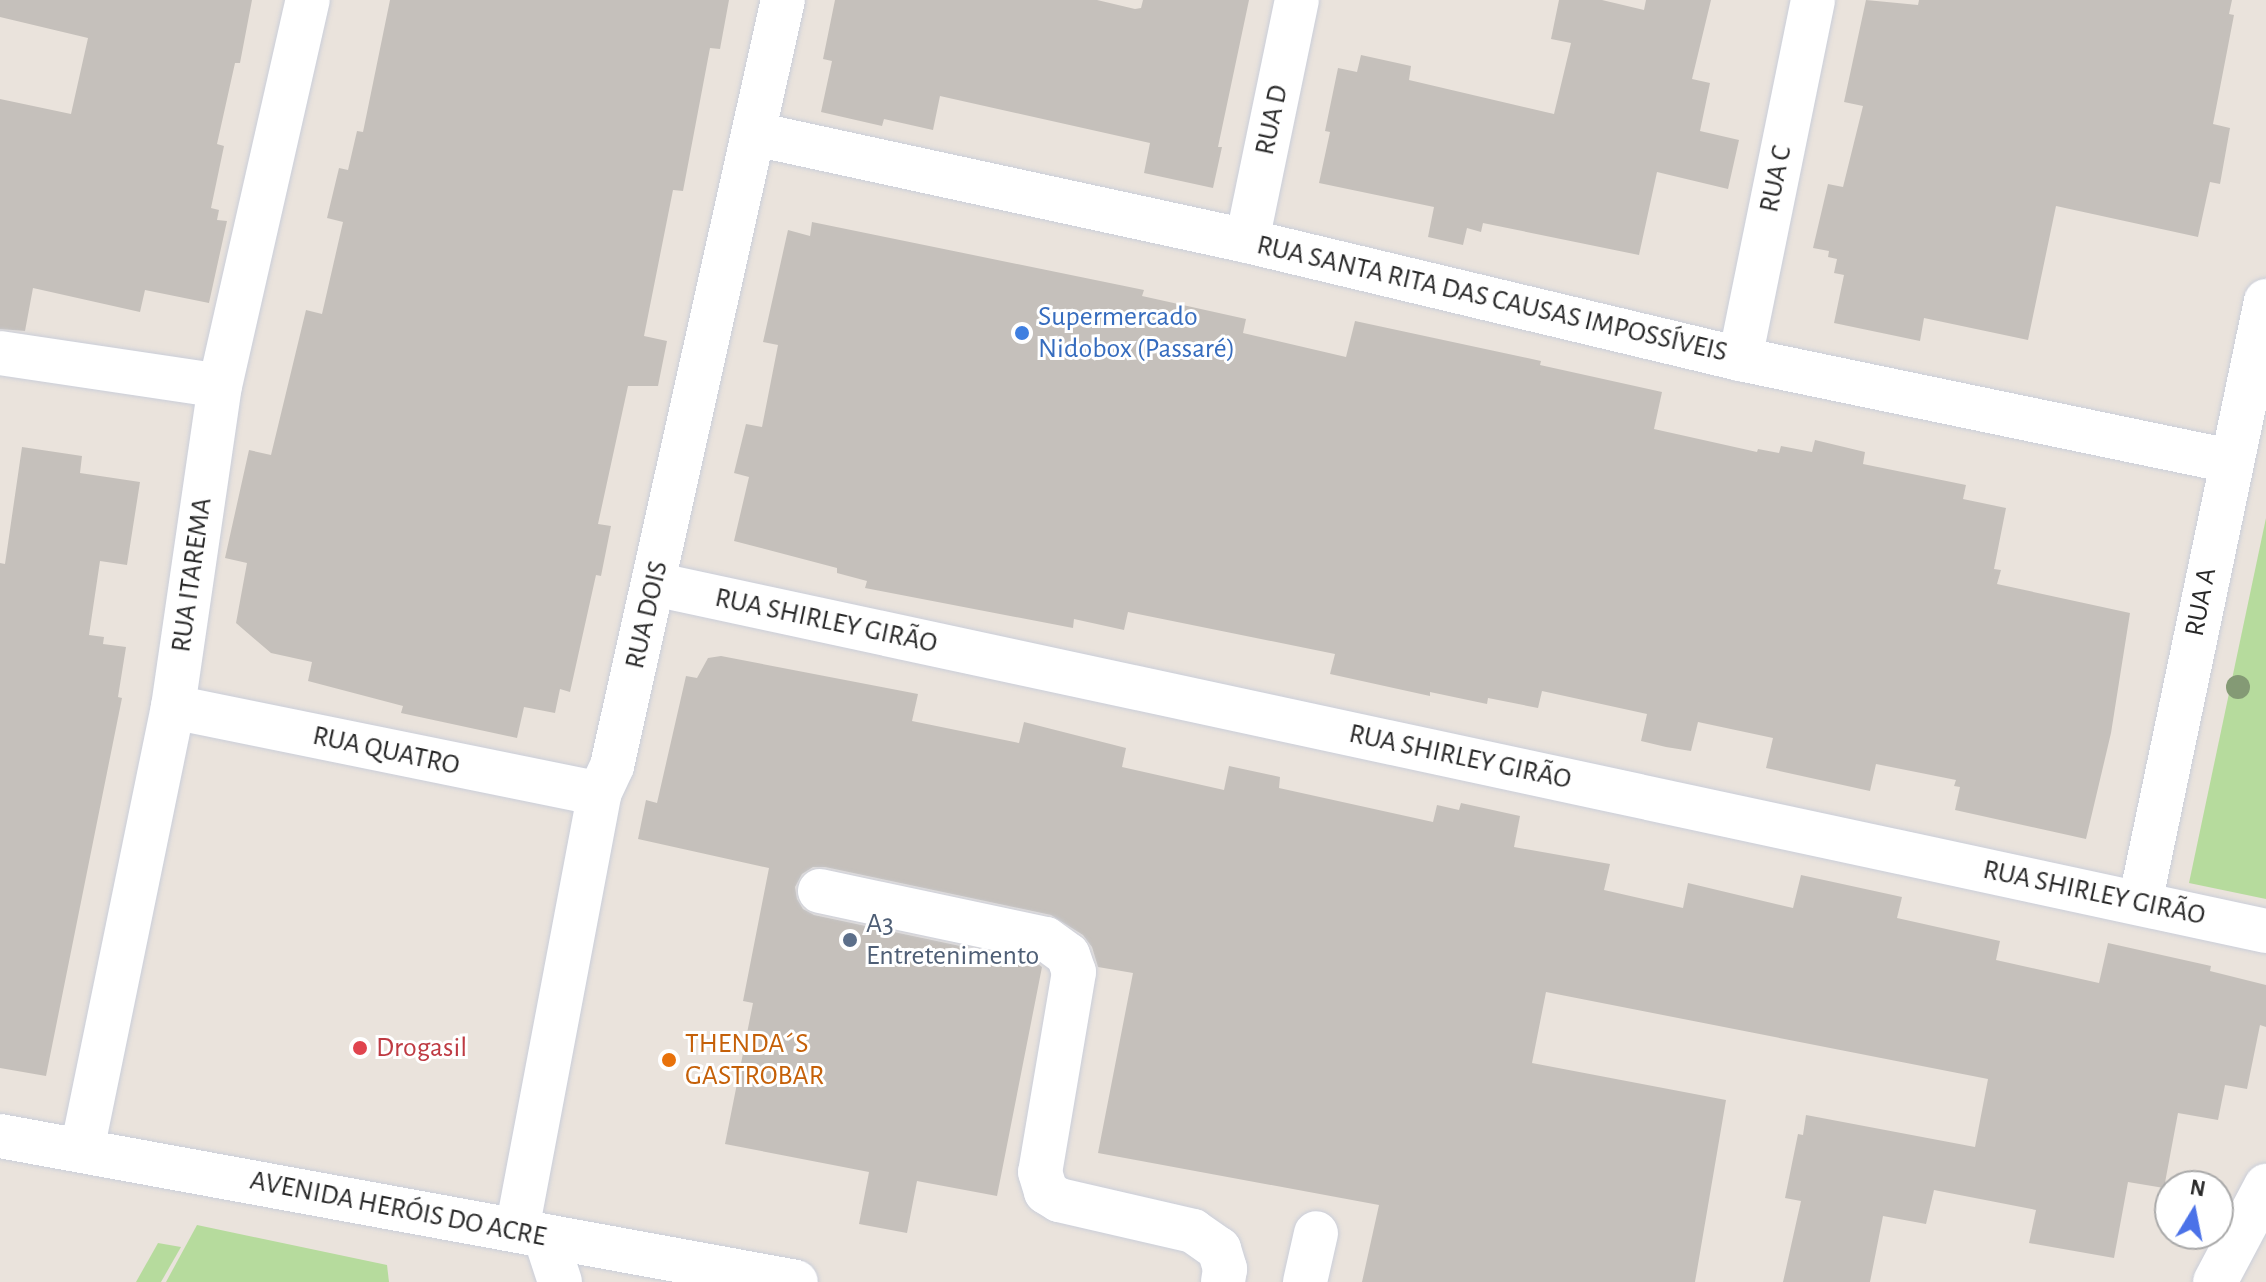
<!DOCTYPE html>
<html>
<head>
<meta charset="utf-8">
<style>
  body { margin:0 }
  #map { position:relative; width:2266px; height:1282px; overflow:hidden; background:#eae3dc; font-family:"Alegreya Sans",sans-serif }
  div>[style] { position:absolute }
  .green>* { inset:0; background:#b6db9d }
  .building>* { inset:0; background:#c5c0bb }
  .roads { filter:drop-shadow(0 0 2px #caced9) drop-shadow(0 0 2px #caced9) }
  .minor>* { height:44px; margin:-22px; padding:0 22px; transform-origin:22px; border-radius:22px; background:#fff }
  .trees>* { width:24px; height:24px; margin:-12px; border-radius:50%; background:#849a75 }
  .dots>* { width:22px; height:22px; translate:-50% -50%; box-sizing:border-box; border:4px solid #fff; border-radius:50% }
  span { translate:-50% -50%; white-space:nowrap; text-align:center; line-height:1.15; -webkit-text-stroke:6px #fff; paint-order:stroke }
  .street-label { font-size:28px; color:#292929 }
  .shop-label { font-size:28px; color:#366cbe }
  .left { translate:0 -50%; text-align:left }
  .service-label { font-size:28px; color:#4e5e75 }
  .food-label { font-size:28px; color:#c56008 }
  .health-label { font-size:28px; color:#be3a42 }
  .north { position:absolute; left:2154px; top:1170px; width:80px; height:80px; box-sizing:border-box; background:#fff; border:2px solid #a9a9a9; border-radius:50%; rotate:10deg; font-size:22px; font-weight:700; line-height:32px; text-align:center; color:#292929 }
  .north::after { content:''; display:block; margin:auto; width:28px; height:36px; background:#4b72e8; clip-path:polygon(50% 0,100% 100%,50% 72%,0 100%) }
</style>
</head>
<body>
<div id="map">
  <div class="green">
    <div style="clip-path:polygon(2266px 518px,2266px 899px,2189px 883px)"></div>
    <div style="clip-path:polygon(197px 1225px,387px 1265px,389px 1282px,166px 1282px)"></div>
    <div style="clip-path:polygon(158px 1243px,181px 1247px,161px 1282px,136px 1282px)"></div>
  </div>
  <div class="building">
    <div style="clip-path:polygon(0 0,252px 0,240px 63px,235px 63px,217px 144px,224px 146px,211px 208px,219px 210px,217px 220px,227px 221px,209px 303px,145px 290px,140px 312px,33px 288px,25px 331px,0 329px,0 99px,71px 114px,88px 38px,0 17px)"></div>
    <div style="clip-path:polygon(390px 0,729px 0,720px 49px,710px 48px,683px 191px,673px 190px,644px 336px,667px 341px,658px 386px,628px 386px,598px 524px,611px 526px,601px 576px,596px 575px,570px 692px,560px 689px,555px 713px,524px 707px,517px 738px,401px 713px,403px 706px,308px 681px,312px 662px,271px 653px,236px 623px,247px 563px,225px 558px,249px 450px,271px 455px,306px 310px,322px 314px,343px 222px,327px 218px,339px 168px,348px 170px,357px 131px,363px 132px)"></div>
    <div style="clip-path:polygon(835px 0,1097px 0,1135px 9px,1141px 8px,1143px 0,1249px 0,1218px 147px,1222px 147px,1213px 188px,1144px 173px,1150px 143px,940px 96px,933px 130px,884px 119px,882px 126px,821px 112px,832px 61px,823px 59px)"></div>
    <div style="clip-path:polygon(1559px 0,1602px 0,1644px 10px,1646px 0,1711px 0,1692px 79px,1710px 83px,1700px 131px,1739px 140px,1728px 189px,1657px 172px,1639px 255px,1483px 223px,1481px 232px,1467px 228px,1463px 245px,1428px 237px,1434px 207px,1319px 183px,1330px 132px,1325px 131px,1338px 68px,1357px 72px,1361px 55px,1411px 66px,1409px 80px,1554px 114px,1571px 43px,1551px 39px)"></div>
    <div style="clip-path:polygon(1866px 0,1918px 5px,1919px 0,2232px 0,2229px 14px,2234px 15px,2213px 124px,2230px 128px,2220px 184px,2210px 182px,2198px 237px,2056px 206px,2028px 340px,1924px 318px,1920px 341px,1834px 323px,1844px 275px,1834px 273px,1837px 259px,1828px 257px,1829px 251px,1813px 248px,1828px 184px,1843px 187px,1863px 106px,1844px 102px)"></div>
    <div style="clip-path:polygon(812px 222px,1144px 290px,1142px 296px,1246px 319px,1243px 333px,1346px 357px,1355px 321px,1541px 361px,1540px 365px,1662px 392px,1654px 429px,1757px 452px,1758px 449px,1779px 453px,1781px 446px,1812px 452px,1815px 440px,1865px 452px,1863px 464px,1966px 485px,1963px 499px,2006px 508px,1994px 569px,2001px 570px,1997px 584px,2130px 613px,2111px 733px,2086px 839px,1955px 810px,1960px 787px,1954px 786px,1956px 780px,1876px 764px,1870px 791px,1766px 768px,1773px 738px,1698px 722px,1691px 751px,1666px 747px,1641px 741px,1647px 714px,1542px 691px,1538px 708px,1488px 698px,1487px 704px,1430px 692px,1430px 696px,1330px 674px,1335px 654px,1128px 612px,1124px 630px,1074px 619px,1073px 628px,865px 588px,867px 581px,837px 573px,837px 568px,734px 541px,749px 477px,734px 473px,746px 424px,762px 427px,778px 345px,763px 342px,788px 230px,810px 236px)"></div>
    <div style="clip-path:polygon(22px 447px,82px 456px,80px 473px,140px 482px,127px 565px,100px 561px,89px 635px,104px 637px,103px 644px,126px 647px,118px 697px,122px 698px,46px 1076px,0 1068px,0 563px,5px 564px)"></div>
    <div style="clip-path:polygon(721px 656px,918px 694px,912px 721px,1019px 743px,1024px 722px,1126px 748px,1122px 767px,1224px 790px,1229px 766px,1280px 777px,1279px 788px,1433px 822px,1437px 805px,1459px 810px,1461px 803px,1520px 816px,1514px 847px,1610px 864px,1604px 890px,1683px 908px,1688px 883px,1793px 908px,1801px 875px,1902px 897px,1897px 918px,2000px 941px,1996px 960px,2099px 983px,2108px 943px,2211px 966px,2210px 971px,2266px 985px,2266px 1027px,2260px 1025px,2247px 1089px,2225px 1085px,2218px 1120px,2178px 1113px,2164px 1188px,2128px 1182px,2114px 1258px,2029px 1243px,2036px 1210px,1934px 1190px,1926px 1224px,1883px 1216px,1870px 1282px,1783px 1282px,1801px 1201px,1785px 1198px,1798px 1134px,1803px 1135px,1806px 1115px,1975px 1147px,1988px 1079px,1546px 992px,1532px 1063px,1726px 1100px,1695px 1282px,1362px 1282px,1379px 1205px,1098px 1153px,1133px 973px,1098px 967px,1092px 947px,1083px 935px,1051px 915px,825px 867px,813px 867px,802px 874px,795px 887px,797px 899px,803px 909px,814px 915px,1036px 962px,1042px 967px,997px 1196px,917px 1181px,907px 1233px,859px 1224px,869px 1172px,725px 1144px,753px 1003px,743px 1001px,769px 868px,638px 839px,646px 800px,657px 803px,686px 676px,697px 678px,708px 658px)"></div>
  </div>
  <div class="roads">
    <div class="minor">
      <div style="left:755px;top:134px;width:504px;rotate:12.27deg"></div>
      <div style="left:1247px;top:241px;width:507px;rotate:13.46deg"></div>
      <div style="left:1740px;top:359px;width:501px;rotate:11.76deg"></div>
      <div style="left:1247px;top:241px;width:246px;rotate:-78.3deg"></div>
      <div style="left:0;top:353px;width:222px;rotate:8.5deg"></div>
      <div style="left:1740px;top:359px;width:366px;rotate:-78.5deg"></div>
      <div style="left:654px;top:584px;width:1649px;rotate:12.15deg"></div>
      <div style="left:173px;top:707px;width:435px;rotate:11.5deg"></div>
      <div style="left:820px;top:891px;width:231px;rotate:12deg"></div>
      <div style="left:1046px;top:939px;width:27px;rotate:36deg"></div>
      <div style="left:1068px;top:955px;width:18px;rotate:71deg"></div>
      <div style="left:1074px;top:972px;width:203px;rotate:99.6deg"></div>
      <div style="left:1040px;top:1172px;width:21px;rotate:73deg"></div>
      <div style="left:1046px;top:1192px;width:15px;rotate:32deg"></div>
      <div style="left:1059px;top:1200px;width:138px;rotate:13deg"></div>
      <div style="left:1193px;top:1231px;width:32px;rotate:35deg"></div>
      <div style="left:1219px;top:1249px;width:21px;rotate:73deg"></div>
      <div style="left:1225px;top:1269px;width:13px;rotate:99deg"></div>
      <div style="left:2140px;top:903px;width:615px;rotate:-78.18deg"></div>
      <div style="left:0;top:1136px;width:809px;rotate:10.39deg"></div>
      <div style="left:82px;top:1150px;width:452px;rotate:-78.4deg"></div>
      <div style="left:173px;top:707px;width:324px;rotate:-81.7deg"></div>
      <div style="left:220px;top:386px;width:396px;rotate:-77.2deg"></div>
      <div style="left:517px;top:1230px;width:444px;rotate:-79.3deg"></div>
      <div style="left:599px;top:794px;width:31px;rotate:-65deg"></div>
      <div style="left:612px;top:766px;width:785px;rotate:-77.42deg"></div>
      <div style="left:545px;top:1236px;width:48px;rotate:71.9deg"></div>
      <div style="left:1305px;top:1282px;width:50px;rotate:-77.3deg"></div>
      <div style="left:2215px;top:1282px;width:109px;rotate:-62deg"></div>
    </div>
  </div>
  <div class="trees">
    <div style="left:2238px;top:687px"></div>
  </div>
  <div class="dots">
    <div style="left:1022px;top:333px;background:#3f7fe0"></div>
    <div style="left:850px;top:940px;background:#5c6f8a"></div>
    <div style="left:360px;top:1048px;background:#e0444e"></div>
    <div style="left:669px;top:1060px;background:#e8710a"></div>
  </div>
  <div class="street-label">
    <span style="left:1272px;top:120px;rotate:-78deg">RUA D</span>
    <span style="left:1776px;top:179px;rotate:-78deg">RUA C</span>
    <span style="left:1492px;top:299px;rotate:13deg">RUA SANTA RITA DAS CAUSAS IMPOSSÍVEIS</span>
    <span style="left:192px;top:575px;rotate:-82deg">RUA ITAREMA</span>
    <span style="left:2201px;top:602px;rotate:-79deg">RUA A</span>
    <span style="left:647px;top:615px;rotate:-77deg">RUA DOIS</span>
    <span style="left:826px;top:621px;rotate:12deg">RUA SHIRLEY GIRÃO</span>
    <span style="left:386px;top:751px;rotate:12deg">RUA QUATRO</span>
    <span style="left:1460px;top:757px;rotate:12deg">RUA SHIRLEY GIRÃO</span>
    <span style="left:2094px;top:893px;rotate:12deg">RUA SHIRLEY GIRÃO</span>
    <span style="left:398px;top:1209px;rotate:11deg">AVENIDA HERÓIS DO ACRE</span>
  </div>
  <div class="shop-label">
    <span class="left" style="left:1038px;top:333px">Supermercado<br>Nidobox (Passaré)</span>
  </div>
  <div class="service-label">
    <span class="left" style="left:866px;top:940px">A3<br>Entretenimento</span>
  </div>
  <div class="food-label">
    <span class="left" style="left:685px;top:1060px">THENDA´S<br>GASTROBAR</span>
  </div>
  <div class="health-label">
    <span class="left" style="left:376px;top:1048px">Drogasil</span>
  </div>
  <div class="north">N</div>
</div>
</body>
</html>
